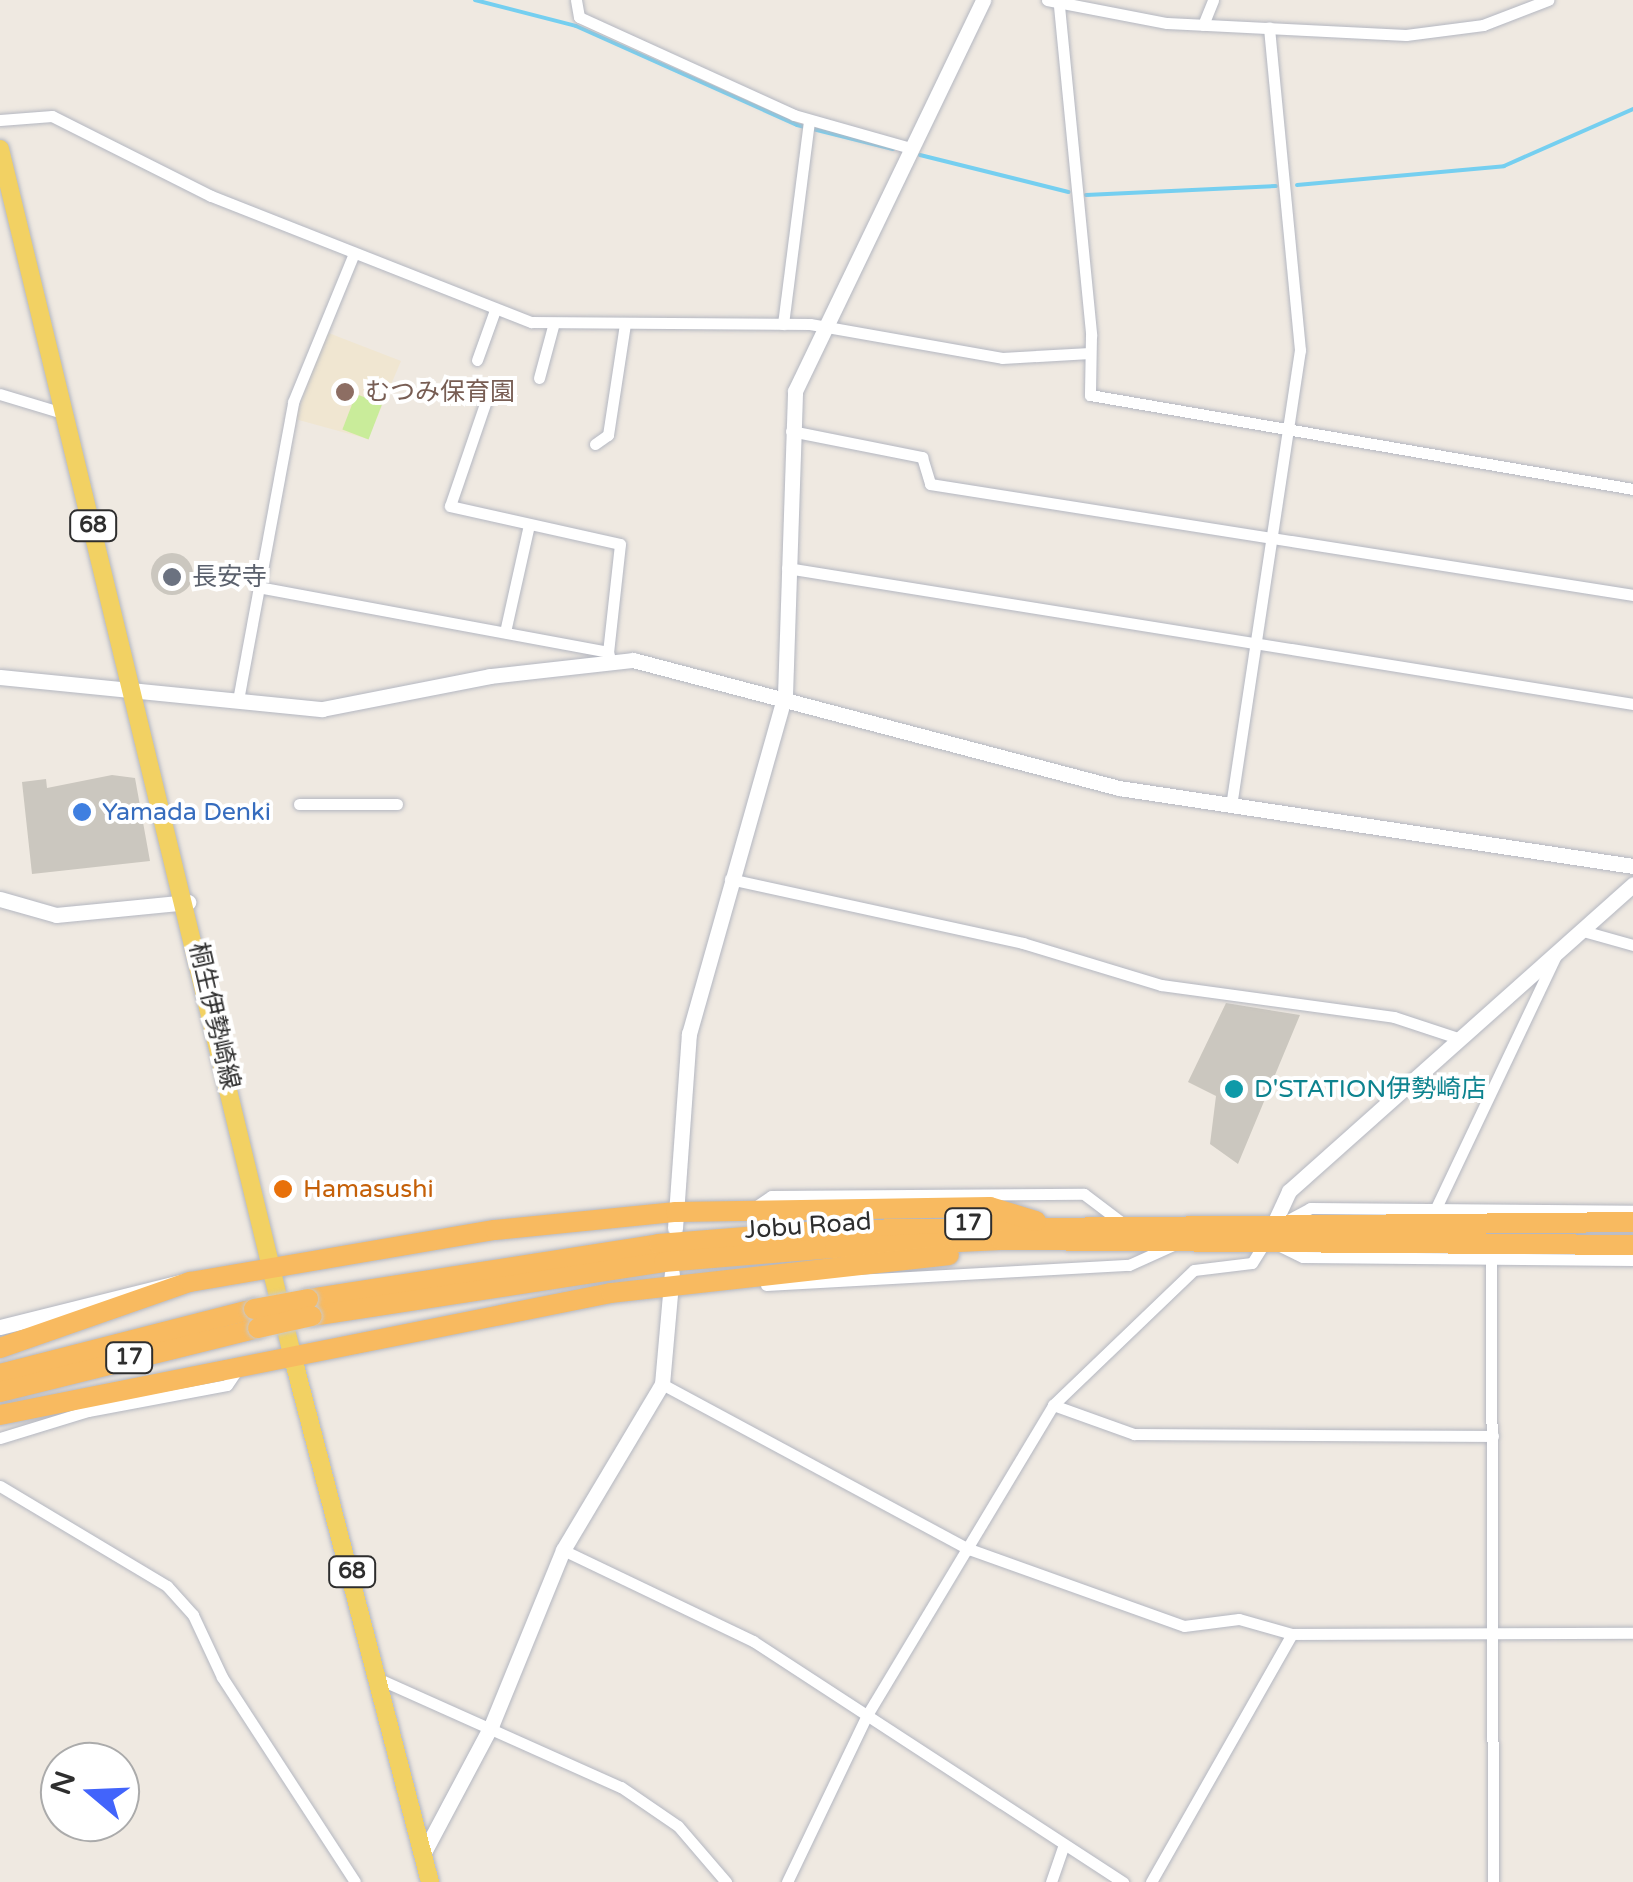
<!DOCTYPE html>
<html>
<head>
<meta charset="utf-8">
<style>
  body { margin:0 }
  #map { position:relative; width:1633px; height:1882px; overflow:hidden; background:#efe9e1; font-family:"Varela Round","Noto Sans JP",sans-serif }
  div>[style] { position:absolute }
  .education>* { inset:0; background:#f0e6d1 }
  .pitch>* { inset:0; background:#c9ec9a; transform-origin:0 0 }
  .stream>* { height:4px; margin:-2px; padding:0 2px; transform-origin:2px; border-radius:2px; background:#75cff0 }
  .building>* { inset:0; background:#cbc7bf }
  .round { border-radius:50% }
  .roads { filter:drop-shadow(0 0 2px #b4b7c1) drop-shadow(0 0 2px #b4b7c1) }
  .minor>* { height:11px; margin:-5.5px; padding:0 5.5px; transform-origin:5.5px; border-radius:5.5px; background:#fff }
  .tertiary>* { height:15px; margin:-7.5px; padding:0 7.5px; transform-origin:7.5px; border-radius:7.5px; background:#fff }
  .primary>* { height:18px; margin:-9px; padding:0 9px; transform-origin:9px; border-radius:9px; background:#f2d163 }
  .trunk>* { height:20px; margin:-10px; padding:0 10px; transform-origin:10px; border-radius:10px; background:#f8ba60 }
  .bridges { filter:drop-shadow(0 0 2px #c9c9c9) drop-shadow(0 0 2px #c9c9c9) }
  .trunk-bridge>* { height:20px; margin:-10px; padding:0 10px; transform-origin:10px; border-radius:10px; background:#f8ba60 }
  .dots>* { width:28px; height:28px; translate:-50% -50%; box-sizing:border-box; border:5px solid #fff; border-radius:50% }
  span { translate:-50% -50%; white-space:nowrap; text-align:center; line-height:1.15; -webkit-text-stroke:8px #fff; paint-order:stroke }
  .shield-label span { padding:2px 8px; background:#fff; border:2px solid; border-radius:8px; -webkit-text-stroke-width:0 }
  .shield-label { font-size:22px; color:#2e2e2e; font-weight:700 }
  .education-label { font-size:25px; color:#785e54 }
  .left { translate:0 -50%; text-align:left }
  .worship-label { font-size:25px; color:#5b616d }
  .shop-label { font-size:25px; color:#366cbe }
  .street-label { font-size:25px; color:#2e2e2e }
  .culture-label { font-size:25px; color:#0d838f }
  .food-label { font-size:25px; color:#c56008 }
  .north { position:absolute; left:40px; top:1742px; width:100px; height:100px; box-sizing:border-box; background:#fff; border:2px solid #ababab; border-radius:50%; rotate:289deg; font-size:28px; font-weight:700; line-height:40px; text-align:center; color:#2e2e2e }
  .north::after { content:''; display:block; margin:auto; width:35px; height:45px; background:#4264fb; clip-path:polygon(50% 0,100% 100%,50% 72%,0 100%) }
</style>
</head>
<body>
<div id="map">
  <div class="education">
    <div style="clip-path:polygon(326px 332px,401px 361px,368px 439px,295px 419px)"></div>
  </div>
  <div class="pitch">
    <div style="left:356px;top:394px;width:28px;height:38px;rotate:21deg"></div>
  </div>
  <div class="stream">
    <div style="left:475px;top:0;width:104px;rotate:14.4deg"></div>
    <div style="left:576px;top:26px;width:242px;rotate:24.1deg"></div>
    <div style="left:797px;top:125px;width:99px;rotate:14deg"></div>
    <div style="left:920px;top:155px;width:153px;rotate:14deg"></div>
    <div style="left:1297px;top:185px;width:208px;rotate:-5.2deg"></div>
    <div style="left:1504px;top:166px;width:141px;rotate:-23.8deg"></div>
    <div style="left:1086px;top:195px;width:190px;rotate:-2.7deg"></div>
  </div>
  <div class="building">
    <div class="round" style="left:151px;top:553px;width:42px;height:42px"></div>
    <div style="clip-path:polygon(112px 775px,135px 778px,150px 861px,32px 874px,22px 782px,46px 779px,47px 788px)"></div>
    <div style="clip-path:polygon(1226px 1003px,1300px 1015px,1238px 1164px,1210px 1144px,1216px 1096px,1188px 1082px)"></div>
  </div>
  <div class="roads">
    <div class="minor">
      <div style="left:576px;top:0;width:17px;rotate:80deg"></div>
      <div style="left:579px;top:17px;width:236px;rotate:24.5deg"></div>
      <div style="left:794px;top:115px;width:122px;rotate:15.8deg"></div>
      <div style="left:1047px;top:0;width:122px;rotate:10.9deg"></div>
      <div style="left:1167px;top:23px;width:239px;rotate:2.9deg"></div>
      <div style="left:1406px;top:35px;width:78px;rotate:-7.4deg"></div>
      <div style="left:1483px;top:25px;width:70px;rotate:-21deg"></div>
      <div style="left:1059px;top:6px;width:331px;rotate:84.4deg"></div>
      <div style="left:1091px;top:335px;width:60px;rotate:91deg"></div>
      <div style="left:1090px;top:395px;width:551px;rotate:9.82deg"></div>
      <div style="left:1203px;top:25px;width:27px;rotate:-68deg"></div>
      <div style="left:0;top:120px;width:52px;rotate:-4.4deg"></div>
      <div style="left:52px;top:116px;width:178px;rotate:26.7deg"></div>
      <div style="left:211px;top:196px;width:344px;rotate:21.5deg"></div>
      <div style="left:531px;top:322px;width:279px;rotate:0.4deg"></div>
      <div style="left:810px;top:324px;width:195px;rotate:10deg"></div>
      <div style="left:1002px;top:358px;width:88px;rotate:-3.3deg"></div>
      <div style="left:783px;top:324px;width:205px;rotate:-82.7deg"></div>
      <div style="left:477px;top:360px;width:53px;rotate:-70.2deg"></div>
      <div style="left:539px;top:378px;width:54px;rotate:-74.9deg"></div>
      <div style="left:489px;top:392px;width:120px;rotate:108.9deg"></div>
      <div style="left:450px;top:506px;width:174px;rotate:12.6deg"></div>
      <div style="left:620px;top:544px;width:109px;rotate:96.3deg"></div>
      <div style="left:0;top:394px;width:66px;rotate:16.8deg"></div>
      <div style="left:791px;top:431px;width:134px;rotate:11.2deg"></div>
      <div style="left:922px;top:457px;width:28px;rotate:73deg"></div>
      <div style="left:930px;top:484px;width:712px;rotate:8.97deg"></div>
      <div style="left:595px;top:444px;width:16px;rotate:-35deg"></div>
      <div style="left:608px;top:435px;width:112px;rotate:-81.3deg"></div>
      <div style="left:787px;top:568px;width:857px;rotate:9.13deg"></div>
      <div style="left:258px;top:587px;width:356px;rotate:10.5deg"></div>
      <div style="left:608px;top:652px;width:7px;rotate:74deg"></div>
      <div style="left:505px;top:632px;width:110px;rotate:-77.4deg"></div>
      <div style="left:238px;top:700px;width:303px;rotate:-79.5deg"></div>
      <div style="left:293px;top:402px;width:158px;rotate:-67.7deg"></div>
      <div style="left:299px;top:804px;width:98px"></div>
      <div style="left:1231px;top:806px;width:461px;rotate:-81.4deg"></div>
      <div style="left:1300px;top:350px;width:324px;rotate:-95.5deg"></div>
      <div style="left:730px;top:879px;width:300px;rotate:12.3deg"></div>
      <div style="left:1023px;top:943px;width:144px;rotate:16.9deg"></div>
      <div style="left:1161px;top:985px;width:235px;rotate:7.8deg"></div>
      <div style="left:1394px;top:1017px;width:67px;rotate:18.2deg"></div>
      <div style="left:1583px;top:931px;width:52px;rotate:15.6deg"></div>
      <div style="left:1436px;top:1208px;width:280px;rotate:-64.6deg"></div>
      <div style="left:752px;top:1209px;width:23px;rotate:-34deg"></div>
      <div style="left:771px;top:1196px;width:313px;rotate:-0.4deg"></div>
      <div style="left:1084px;top:1194px;width:46px;rotate:37.1deg"></div>
      <div style="left:1286px;top:1221px;width:27px;rotate:-28deg"></div>
      <div style="left:1310px;top:1208px;width:323px;rotate:0.5deg"></div>
      <div style="left:1280px;top:1246px;width:25px;rotate:26deg"></div>
      <div style="left:1303px;top:1257px;width:330px;rotate:0.5deg"></div>
      <div style="left:1491px;top:1259px;width:623px;rotate:89.82deg"></div>
      <div style="left:766px;top:1285px;width:364px;rotate:-3.2deg"></div>
      <div style="left:1129px;top:1265px;width:48px;rotate:-24.4deg"></div>
      <div style="left:662px;top:1384px;width:349px;rotate:28.3deg"></div>
      <div style="left:969px;top:1549px;width:228px;rotate:19.7deg"></div>
      <div style="left:1184px;top:1626px;width:55px;rotate:-7.3deg"></div>
      <div style="left:1239px;top:1619px;width:55px;rotate:15.8deg"></div>
      <div style="left:1292px;top:1634px;width:341px;rotate:-0.2deg"></div>
      <div style="left:1053px;top:1405px;width:86px;rotate:19.7deg"></div>
      <div style="left:1134px;top:1434px;width:359px;rotate:0.3deg"></div>
      <div style="left:0;top:1438px;width:92px;rotate:-17.1deg"></div>
      <div style="left:88px;top:1411px;width:141px;rotate:-10.6deg"></div>
      <div style="left:227px;top:1385px;width:23px;rotate:-56deg"></div>
      <div style="left:0;top:1486px;width:195px;rotate:30.9deg"></div>
      <div style="left:167px;top:1586px;width:39px;rotate:48deg"></div>
      <div style="left:193px;top:1615px;width:68px;rotate:64.9deg"></div>
      <div style="left:222px;top:1677px;width:244px;rotate:57deg"></div>
      <div style="left:563px;top:1550px;width:211px;rotate:25.6deg"></div>
      <div style="left:753px;top:1641px;width:442px;rotate:33.1deg"></div>
      <div style="left:379px;top:1679px;width:265px;rotate:24.1deg"></div>
      <div style="left:621px;top:1787px;width:69px;rotate:34.4deg"></div>
      <div style="left:678px;top:1826px;width:74px;rotate:49.4deg"></div>
      <div style="left:787px;top:1882px;width:185px;rotate:-64.4deg"></div>
      <div style="left:867px;top:1715px;width:362px;rotate:-59deg"></div>
      <div style="left:1053px;top:1405px;width:195px;rotate:-43.8deg"></div>
      <div style="left:1194px;top:1270px;width:58px;rotate:-6.9deg"></div>
      <div style="left:1252px;top:1263px;width:22px;rotate:-58deg"></div>
      <div style="left:1051px;top:1882px;width:39px;rotate:-71deg"></div>
      <div style="left:1151px;top:1882px;width:285px;rotate:-60.4deg"></div>
    </div>
    <div class="tertiary">
      <div style="left:0;top:677px;width:324px;rotate:5.7deg"></div>
      <div style="left:322px;top:709px;width:171px;rotate:-11.1deg"></div>
      <div style="left:490px;top:676px;width:144px;rotate:-6.4deg"></div>
      <div style="left:633px;top:660px;width:503px;rotate:14.76deg"></div>
      <div style="left:1119px;top:788px;width:520px;rotate:8.63deg"></div>
      <div style="left:0;top:899px;width:58px;rotate:15.9deg"></div>
      <div style="left:56px;top:915px;width:133px;rotate:-5.6deg"></div>
      <div style="left:675px;top:1228px;width:195px;rotate:-85.9deg"></div>
      <div style="left:689px;top:1034px;width:352px;rotate:-74.2deg"></div>
      <div style="left:785px;top:695px;width:304px;rotate:-88.1deg"></div>
      <div style="left:795px;top:391px;width:434px;rotate:-64.3deg"></div>
      <div style="left:1270px;top:1232px;width:45px;rotate:-65.1deg"></div>
      <div style="left:1289px;top:1191px;width:461px;rotate:-41.7deg"></div>
      <div style="left:0;top:1327px;width:190px;rotate:-14deg"></div>
      <div style="left:423px;top:1854px;width:147px;rotate:-62deg"></div>
      <div style="left:492px;top:1724px;width:188px;rotate:-67.8deg"></div>
      <div style="left:563px;top:1550px;width:193px;rotate:-59.2deg"></div>
      <div style="left:662px;top:1384px;width:111px;rotate:-84.9deg"></div>
    </div>
    <div class="primary">
      <div style="left:0;top:149px;width:1244px;rotate:76.38deg"></div>
      <div style="left:293px;top:1358px;width:542px;rotate:75.35deg"></div>
    </div>
    <div class="trunk">
      <div style="left:308px;top:1299px;width:355px;rotate:-8.9deg"></div>
      <div style="left:659px;top:1244px;width:176px;rotate:-4.6deg"></div>
      <div style="left:834px;top:1230px;width:799px;rotate:-0.57deg"></div>
      <div style="left:312px;top:1316px;width:356px;rotate:-8.7deg"></div>
      <div style="left:664px;top:1262px;width:172px;rotate:-4.7deg"></div>
      <div style="left:835px;top:1248px;width:166px;rotate:-2.8deg"></div>
      <div style="left:1001px;top:1240px;width:632px;rotate:0.45deg"></div>
      <div style="left:0;top:1348px;width:201px;rotate:-19.2deg"></div>
      <div style="left:190px;top:1282px;width:309px;rotate:-9.7deg"></div>
      <div style="left:495px;top:1230px;width:182px;rotate:-5.7deg"></div>
      <div style="left:676px;top:1212px;width:314px;rotate:-0.9deg"></div>
      <div style="left:990px;top:1207px;width:48px;rotate:16.9deg"></div>
      <div style="left:0;top:1374px;width:262px;rotate:-14.4deg"></div>
      <div style="left:0;top:1392px;width:266px;rotate:-13.9deg"></div>
      <div style="left:0;top:1415px;width:623px;rotate:-11.29deg"></div>
      <div style="left:611px;top:1293px;width:340px;rotate:-6.4deg"></div>
    </div>
  </div>
  <div class="bridges">
    <div class="trunk-bridge">
      <div style="left:254px;top:1309px;width:55px;rotate:-10.5deg"></div>
      <div style="left:258px;top:1328px;width:55px;rotate:-12.5deg"></div>
    </div>
  </div>
  <div class="dots">
    <div style="left:345px;top:392px;background:#8d6e63"></div>
    <div style="left:172px;top:577px;background:#6b7280"></div>
    <div style="left:82px;top:812px;background:#3f7fe0"></div>
    <div style="left:1234px;top:1089px;background:#0f9aa8"></div>
    <div style="left:283px;top:1189px;background:#e8710a"></div>
  </div>
  <div class="shield-label">
    <span style="left:93px;top:526px">68</span>
    <span style="left:968px;top:1224px">17</span>
    <span style="left:129px;top:1358px">17</span>
    <span style="left:352px;top:1572px">68</span>
  </div>
  <div class="education-label">
    <span class="left" style="left:365px;top:392px">むつみ保育園</span>
  </div>
  <div class="worship-label">
    <span class="left" style="left:192px;top:577px">長安寺</span>
  </div>
  <div class="shop-label">
    <span class="left" style="left:102px;top:812px">Yamada Denki</span>
  </div>
  <div class="street-label">
    <span style="left:214px;top:1016px;rotate:77deg">桐生伊勢崎線</span>
    <span style="left:808px;top:1226px;rotate:-4deg">Jobu Road</span>
  </div>
  <div class="culture-label">
    <span class="left" style="left:1254px;top:1089px">D'STATION伊勢崎店</span>
  </div>
  <div class="food-label">
    <span class="left" style="left:303px;top:1189px">Hamasushi</span>
  </div>
  <div class="north">N</div>
</div>
</body>
</html>
